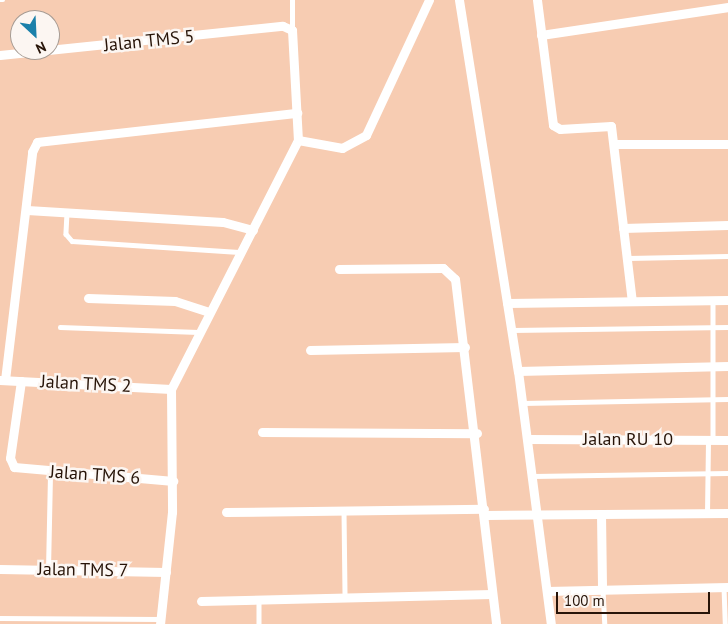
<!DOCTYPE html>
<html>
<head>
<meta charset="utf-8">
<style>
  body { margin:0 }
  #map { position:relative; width:728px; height:624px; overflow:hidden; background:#f7ccb2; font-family:"PT Sans",sans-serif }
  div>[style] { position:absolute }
  .service>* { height:4.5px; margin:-2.25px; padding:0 2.25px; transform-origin:2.25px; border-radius:2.25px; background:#fff }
  .minor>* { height:9px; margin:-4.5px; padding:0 4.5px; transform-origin:4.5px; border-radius:4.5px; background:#fff }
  span { translate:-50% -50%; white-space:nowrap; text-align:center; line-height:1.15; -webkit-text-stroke:5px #fcf6f2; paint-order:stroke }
  .street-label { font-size:18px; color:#271408 }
  .north { position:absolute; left:10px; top:10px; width:50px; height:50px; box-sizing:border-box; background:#fcf6f2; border:1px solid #a79c94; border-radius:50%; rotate:155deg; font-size:14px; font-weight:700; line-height:20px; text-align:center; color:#271408 }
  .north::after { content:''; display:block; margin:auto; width:18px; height:22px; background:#1b80aa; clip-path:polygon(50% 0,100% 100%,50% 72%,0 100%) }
  .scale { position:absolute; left:556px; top:592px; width:154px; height:22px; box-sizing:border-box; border:2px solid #271408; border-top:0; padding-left:6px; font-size:15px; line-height:18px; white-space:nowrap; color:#271408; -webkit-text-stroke:4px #fcf6f2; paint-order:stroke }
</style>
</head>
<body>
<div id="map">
  <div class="service">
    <div style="left:0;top:0;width:3px"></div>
    <div style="left:292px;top:30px;width:30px;rotate:-90deg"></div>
    <div style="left:67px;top:213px;width:21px;rotate:93deg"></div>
    <div style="left:66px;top:234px;width:9px;rotate:49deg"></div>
    <div style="left:72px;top:241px;width:167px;rotate:3.8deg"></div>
    <div style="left:628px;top:258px;width:100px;rotate:-1.1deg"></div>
    <div style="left:713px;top:300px;width:140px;rotate:90deg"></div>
    <div style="left:60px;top:327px;width:138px;rotate:2.1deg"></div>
    <div style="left:512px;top:330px;width:216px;rotate:-0.8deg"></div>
    <div style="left:523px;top:403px;width:205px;rotate:-1.1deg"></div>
    <div style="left:533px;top:476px;width:195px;rotate:-0.9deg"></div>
    <div style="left:344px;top:511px;width:86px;rotate:89.3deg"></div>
    <div style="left:707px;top:513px;width:73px;rotate:-89.2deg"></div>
    <div style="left:48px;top:570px;width:97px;rotate:-88.8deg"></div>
    <div style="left:724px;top:587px;width:37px;rotate:88deg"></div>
    <div style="left:603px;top:590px;width:34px;rotate:87deg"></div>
    <div style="left:259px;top:599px;width:25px;rotate:90deg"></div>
    <div style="left:0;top:618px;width:160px;rotate:0.4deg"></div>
  </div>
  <div class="minor">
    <div style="left:459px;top:0;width:376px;rotate:81deg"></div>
    <div style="left:518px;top:371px;width:255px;rotate:82.6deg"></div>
    <div style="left:537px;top:0;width:126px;rotate:82.7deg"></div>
    <div style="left:553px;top:125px;width:8px;rotate:30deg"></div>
    <div style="left:560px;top:129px;width:51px;rotate:-3.4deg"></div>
    <div style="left:611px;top:126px;width:176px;rotate:83.2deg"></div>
    <div style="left:541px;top:35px;width:189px;rotate:-8.5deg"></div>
    <div style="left:0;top:55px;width:284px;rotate:-5.9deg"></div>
    <div style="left:283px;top:26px;width:10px;rotate:24deg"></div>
    <div style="left:292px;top:30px;width:110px;rotate:86.9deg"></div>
    <div style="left:298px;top:140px;width:280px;rotate:117deg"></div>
    <div style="left:171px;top:389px;width:123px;rotate:89.5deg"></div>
    <div style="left:172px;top:512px;width:113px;rotate:96.1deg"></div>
    <div style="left:298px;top:140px;width:45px;rotate:10.3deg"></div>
    <div style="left:342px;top:148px;width:27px;rotate:-28deg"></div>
    <div style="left:366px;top:135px;width:149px;rotate:-65deg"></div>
    <div style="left:614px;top:144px;width:114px"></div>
    <div style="left:27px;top:210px;width:196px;rotate:3.5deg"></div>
    <div style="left:223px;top:222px;width:31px;rotate:15deg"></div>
    <div style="left:623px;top:228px;width:105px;rotate:-1.6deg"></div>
    <div style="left:339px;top:269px;width:104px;rotate:-0.6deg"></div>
    <div style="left:443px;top:268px;width:16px;rotate:43deg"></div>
    <div style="left:455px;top:279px;width:347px;rotate:83.2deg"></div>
    <div style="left:88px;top:298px;width:87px;rotate:2deg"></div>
    <div style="left:175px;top:301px;width:35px;rotate:18deg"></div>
    <div style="left:507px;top:303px;width:221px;rotate:-0.8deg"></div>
    <div style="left:310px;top:350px;width:155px;rotate:-1.1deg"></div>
    <div style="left:518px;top:371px;width:210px;rotate:-1.4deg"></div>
    <div style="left:0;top:380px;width:171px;rotate:3deg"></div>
    <div style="left:5px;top:380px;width:230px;rotate:-83.2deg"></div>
    <div style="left:32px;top:152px;width:11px;rotate:-63deg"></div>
    <div style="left:37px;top:142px;width:262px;rotate:-6.4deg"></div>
    <div style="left:21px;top:381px;width:78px;rotate:98.1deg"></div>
    <div style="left:10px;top:458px;width:10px;rotate:66deg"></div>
    <div style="left:14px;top:467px;width:160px;rotate:5deg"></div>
    <div style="left:262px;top:432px;width:215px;rotate:0.3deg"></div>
    <div style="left:528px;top:439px;width:200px;rotate:0.3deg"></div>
    <div style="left:226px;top:512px;width:258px;rotate:-0.7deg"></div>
    <div style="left:601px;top:514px;width:73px;rotate:89.2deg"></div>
    <div style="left:486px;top:515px;width:242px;rotate:-0.5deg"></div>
    <div style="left:0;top:569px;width:166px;rotate:1deg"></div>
    <div style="left:547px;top:591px;width:181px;rotate:-1.3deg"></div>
    <div style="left:201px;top:601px;width:291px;rotate:-1.4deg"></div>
  </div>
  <div class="street-label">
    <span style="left:149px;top:41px;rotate:-6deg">Jalan TMS 5</span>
    <span style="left:86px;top:384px;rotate:3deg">Jalan TMS 2</span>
    <span style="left:628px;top:439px">Jalan RU 10</span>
    <span style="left:95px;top:475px;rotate:4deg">Jalan TMS 6</span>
    <span style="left:83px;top:570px;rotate:1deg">Jalan TMS 7</span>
  </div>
  <div class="north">N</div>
  <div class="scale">100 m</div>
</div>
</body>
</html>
